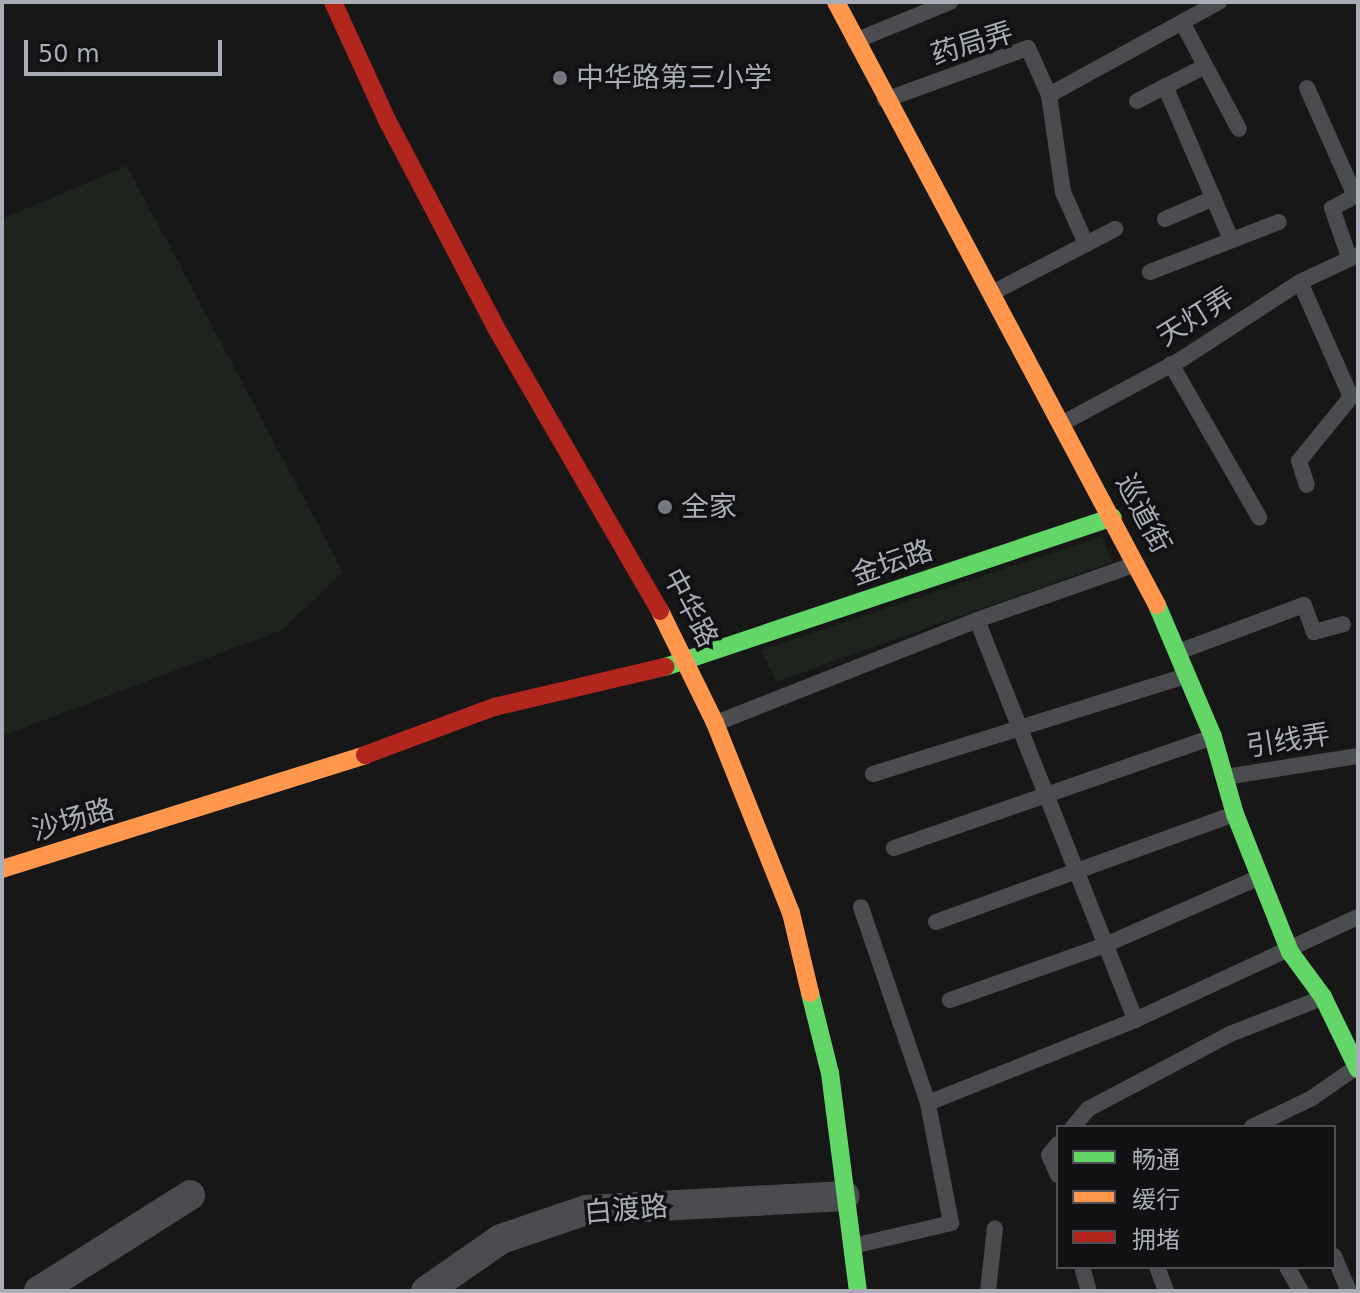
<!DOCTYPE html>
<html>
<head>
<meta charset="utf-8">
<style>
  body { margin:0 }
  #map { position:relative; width:1360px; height:1293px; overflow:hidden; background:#171717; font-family:"DejaVu Sans","Noto Sans SC",sans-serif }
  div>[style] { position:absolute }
  .green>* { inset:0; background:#1d241e }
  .lane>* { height:16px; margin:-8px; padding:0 8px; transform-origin:8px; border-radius:8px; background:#4b4c50 }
  .street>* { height:30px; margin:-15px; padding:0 15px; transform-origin:15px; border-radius:15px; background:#4b4c50 }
  .fast>* { height:18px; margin:-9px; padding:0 9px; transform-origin:9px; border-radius:9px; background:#63d668 }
  .slow>* { height:18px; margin:-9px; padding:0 9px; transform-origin:9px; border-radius:9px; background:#ff974d }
  .jam>* { height:18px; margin:-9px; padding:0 9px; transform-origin:9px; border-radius:9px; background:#b3261e }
  .dots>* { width:22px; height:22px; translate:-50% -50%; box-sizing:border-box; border:4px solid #111113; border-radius:50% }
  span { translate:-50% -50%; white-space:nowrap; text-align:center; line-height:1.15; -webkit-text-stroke:7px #111113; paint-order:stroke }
  .street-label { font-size:28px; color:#a8adb8 }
  .poi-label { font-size:28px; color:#a8adb8 }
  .left { translate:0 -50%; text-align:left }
  .frame { position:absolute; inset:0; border:4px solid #a8adb8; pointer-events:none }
  .legend { position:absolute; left:1056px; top:1125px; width:280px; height:144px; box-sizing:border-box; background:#111113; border:2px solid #4d4f55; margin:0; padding:10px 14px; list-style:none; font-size:24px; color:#a8adb8 }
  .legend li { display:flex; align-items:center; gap:16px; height:40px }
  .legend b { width:40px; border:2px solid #4d4f55 }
  .scale { position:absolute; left:24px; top:40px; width:198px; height:36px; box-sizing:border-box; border:4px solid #a8adb8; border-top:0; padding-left:10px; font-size:24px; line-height:28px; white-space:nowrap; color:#a8adb8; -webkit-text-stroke:6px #111113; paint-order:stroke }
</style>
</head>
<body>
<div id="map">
  <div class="green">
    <div style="clip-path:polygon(127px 166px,343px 572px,282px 630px,2px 736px,2px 219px)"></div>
    <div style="clip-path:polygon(1102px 536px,1112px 562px,776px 682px,761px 650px)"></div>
  </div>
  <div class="lane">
    <div style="left:1182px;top:22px;width:121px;rotate:62deg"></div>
    <div style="left:855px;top:41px;width:103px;rotate:-22.3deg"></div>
    <div style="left:1165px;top:86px;width:167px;rotate:66.7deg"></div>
    <div style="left:1307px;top:88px;width:118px;rotate:66deg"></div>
    <div style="left:1355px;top:196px;width:26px;rotate:152deg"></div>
    <div style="left:1332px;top:208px;width:52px;rotate:70.9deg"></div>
    <div style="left:1049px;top:95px;width:98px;rotate:81.8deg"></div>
    <div style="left:1063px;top:192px;width:57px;rotate:66.1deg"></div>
    <div style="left:885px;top:100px;width:152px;rotate:-20deg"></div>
    <div style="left:1028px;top:48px;width:51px;rotate:65.9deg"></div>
    <div style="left:1049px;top:95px;width:194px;rotate:-28.7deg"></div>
    <div style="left:1137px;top:101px;width:76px;rotate:-27.2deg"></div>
    <div style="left:1165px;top:219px;width:53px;rotate:-23.2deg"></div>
    <div style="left:1150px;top:272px;width:138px;rotate:-21.2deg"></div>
    <div style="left:1300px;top:282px;width:126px;rotate:66.1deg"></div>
    <div style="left:1351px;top:397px;width:82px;rotate:129.1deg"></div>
    <div style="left:1299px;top:461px;width:25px;rotate:72deg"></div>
    <div style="left:992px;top:293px;width:139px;rotate:-27.5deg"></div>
    <div style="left:1171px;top:364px;width:177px;rotate:60.1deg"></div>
    <div style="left:1063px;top:423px;width:135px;rotate:-28.3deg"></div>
    <div style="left:1182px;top:359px;width:141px;rotate:-33.1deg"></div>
    <div style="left:1300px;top:282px;width:64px;rotate:-25deg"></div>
    <div style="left:977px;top:620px;width:430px;rotate:68.4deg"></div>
    <div style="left:1178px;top:652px;width:134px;rotate:-20.5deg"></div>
    <div style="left:1304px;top:605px;width:29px;rotate:70deg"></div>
    <div style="left:1314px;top:632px;width:30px;rotate:-15deg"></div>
    <div style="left:716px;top:723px;width:281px;rotate:-21.5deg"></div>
    <div style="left:977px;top:620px;width:169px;rotate:-19.4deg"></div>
    <div style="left:873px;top:774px;width:327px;rotate:-17.4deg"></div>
    <div style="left:1225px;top:777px;width:135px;rotate:-9deg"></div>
    <div style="left:894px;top:848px;width:335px;rotate:-19.2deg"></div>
    <div style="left:936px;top:922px;width:318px;rotate:-19.9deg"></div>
    <div style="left:950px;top:1000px;width:164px;rotate:-19.5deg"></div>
    <div style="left:1105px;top:945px;width:169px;rotate:-23.7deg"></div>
    <div style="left:928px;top:1103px;width:223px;rotate:-21.8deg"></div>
    <div style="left:1135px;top:1020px;width:246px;rotate:-24.8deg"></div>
    <div style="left:1073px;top:1127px;width:23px;rotate:-50deg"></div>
    <div style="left:1088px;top:1109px;width:161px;rotate:-27.8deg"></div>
    <div style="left:1230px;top:1034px;width:99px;rotate:-21.4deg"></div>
    <div style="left:1252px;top:1127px;width:67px;rotate:-25.8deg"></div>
    <div style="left:1312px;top:1098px;width:52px;rotate:-34.9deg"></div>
    <div style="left:1058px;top:1144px;width:14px;rotate:129deg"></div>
    <div style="left:1049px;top:1155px;width:22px;rotate:66deg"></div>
    <div style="left:853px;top:1246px;width:101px;rotate:-13.2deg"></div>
    <div style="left:951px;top:1223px;width:122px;rotate:-100.9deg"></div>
    <div style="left:928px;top:1103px;width:207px;rotate:-108.9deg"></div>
    <div style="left:1334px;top:1256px;width:38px;rotate:67deg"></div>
    <div style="left:1082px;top:1267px;width:25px;rotate:74deg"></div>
    <div style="left:1157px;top:1267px;width:26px;rotate:69deg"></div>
    <div style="left:1287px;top:1267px;width:28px;rotate:60deg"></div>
    <div style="left:988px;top:1291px;width:63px;rotate:-83.7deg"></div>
  </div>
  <div class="street">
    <div style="left:39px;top:1291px;width:179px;rotate:-32.4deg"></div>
    <div style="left:426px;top:1291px;width:91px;rotate:-34.7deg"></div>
    <div style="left:501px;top:1239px;width:90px;rotate:-18.8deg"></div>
    <div style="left:586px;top:1210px;width:259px;rotate:-3.1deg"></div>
  </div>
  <div class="fast">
    <div style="left:1157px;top:605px;width:143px;rotate:67deg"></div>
    <div style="left:1213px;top:737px;width:80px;rotate:74.1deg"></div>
    <div style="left:1235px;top:814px;width:149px;rotate:68.3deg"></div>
    <div style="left:1290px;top:952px;width:56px;rotate:53.7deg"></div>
    <div style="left:1323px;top:997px;width:80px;rotate:64.1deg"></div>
    <div style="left:665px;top:667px;width:472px;rotate:-18.5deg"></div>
    <div style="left:810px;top:993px;width:82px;rotate:76deg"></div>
    <div style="left:830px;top:1073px;width:220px;rotate:82.7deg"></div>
  </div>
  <div class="slow">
    <div style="left:836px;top:2px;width:683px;rotate:61.97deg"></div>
    <div style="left:660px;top:611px;width:125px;rotate:63.8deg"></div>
    <div style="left:715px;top:723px;width:205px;rotate:68.2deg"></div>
    <div style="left:791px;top:913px;width:82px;rotate:76.6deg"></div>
    <div style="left:2px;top:869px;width:380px;rotate:-17.4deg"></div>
  </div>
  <div class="jam">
    <div style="left:333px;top:2px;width:130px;rotate:65.4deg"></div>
    <div style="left:387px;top:120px;width:235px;rotate:62.3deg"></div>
    <div style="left:496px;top:328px;width:327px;rotate:59.9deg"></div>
    <div style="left:365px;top:755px;width:138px;rotate:-20.4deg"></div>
    <div style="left:494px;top:707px;width:176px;rotate:-13.2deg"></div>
  </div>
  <div class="dots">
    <div style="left:560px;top:78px;background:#757880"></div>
    <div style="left:665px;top:507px;background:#757880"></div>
  </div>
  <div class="street-label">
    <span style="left:972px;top:44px;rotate:-17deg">药局弄</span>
    <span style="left:1196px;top:317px;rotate:-32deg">天灯弄</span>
    <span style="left:1143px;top:514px;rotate:62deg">巡道街</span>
    <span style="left:892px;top:563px;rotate:-19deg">金坛路</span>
    <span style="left:690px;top:608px;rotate:62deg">中华路</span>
    <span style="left:1288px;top:741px;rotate:-9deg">引线弄</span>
    <span style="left:73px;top:820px;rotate:-16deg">沙场路</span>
    <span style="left:626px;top:1210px;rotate:-5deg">白渡路</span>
  </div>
  <div class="poi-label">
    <span class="left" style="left:576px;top:78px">中华路第三小学</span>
    <span class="left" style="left:681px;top:507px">全家</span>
  </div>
  <div class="frame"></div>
  <ul class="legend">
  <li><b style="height:10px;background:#63d668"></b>畅通</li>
  <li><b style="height:10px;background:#ff974d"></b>缓行</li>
  <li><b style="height:10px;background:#b3261e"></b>拥堵</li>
  </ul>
  <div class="scale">50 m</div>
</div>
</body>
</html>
